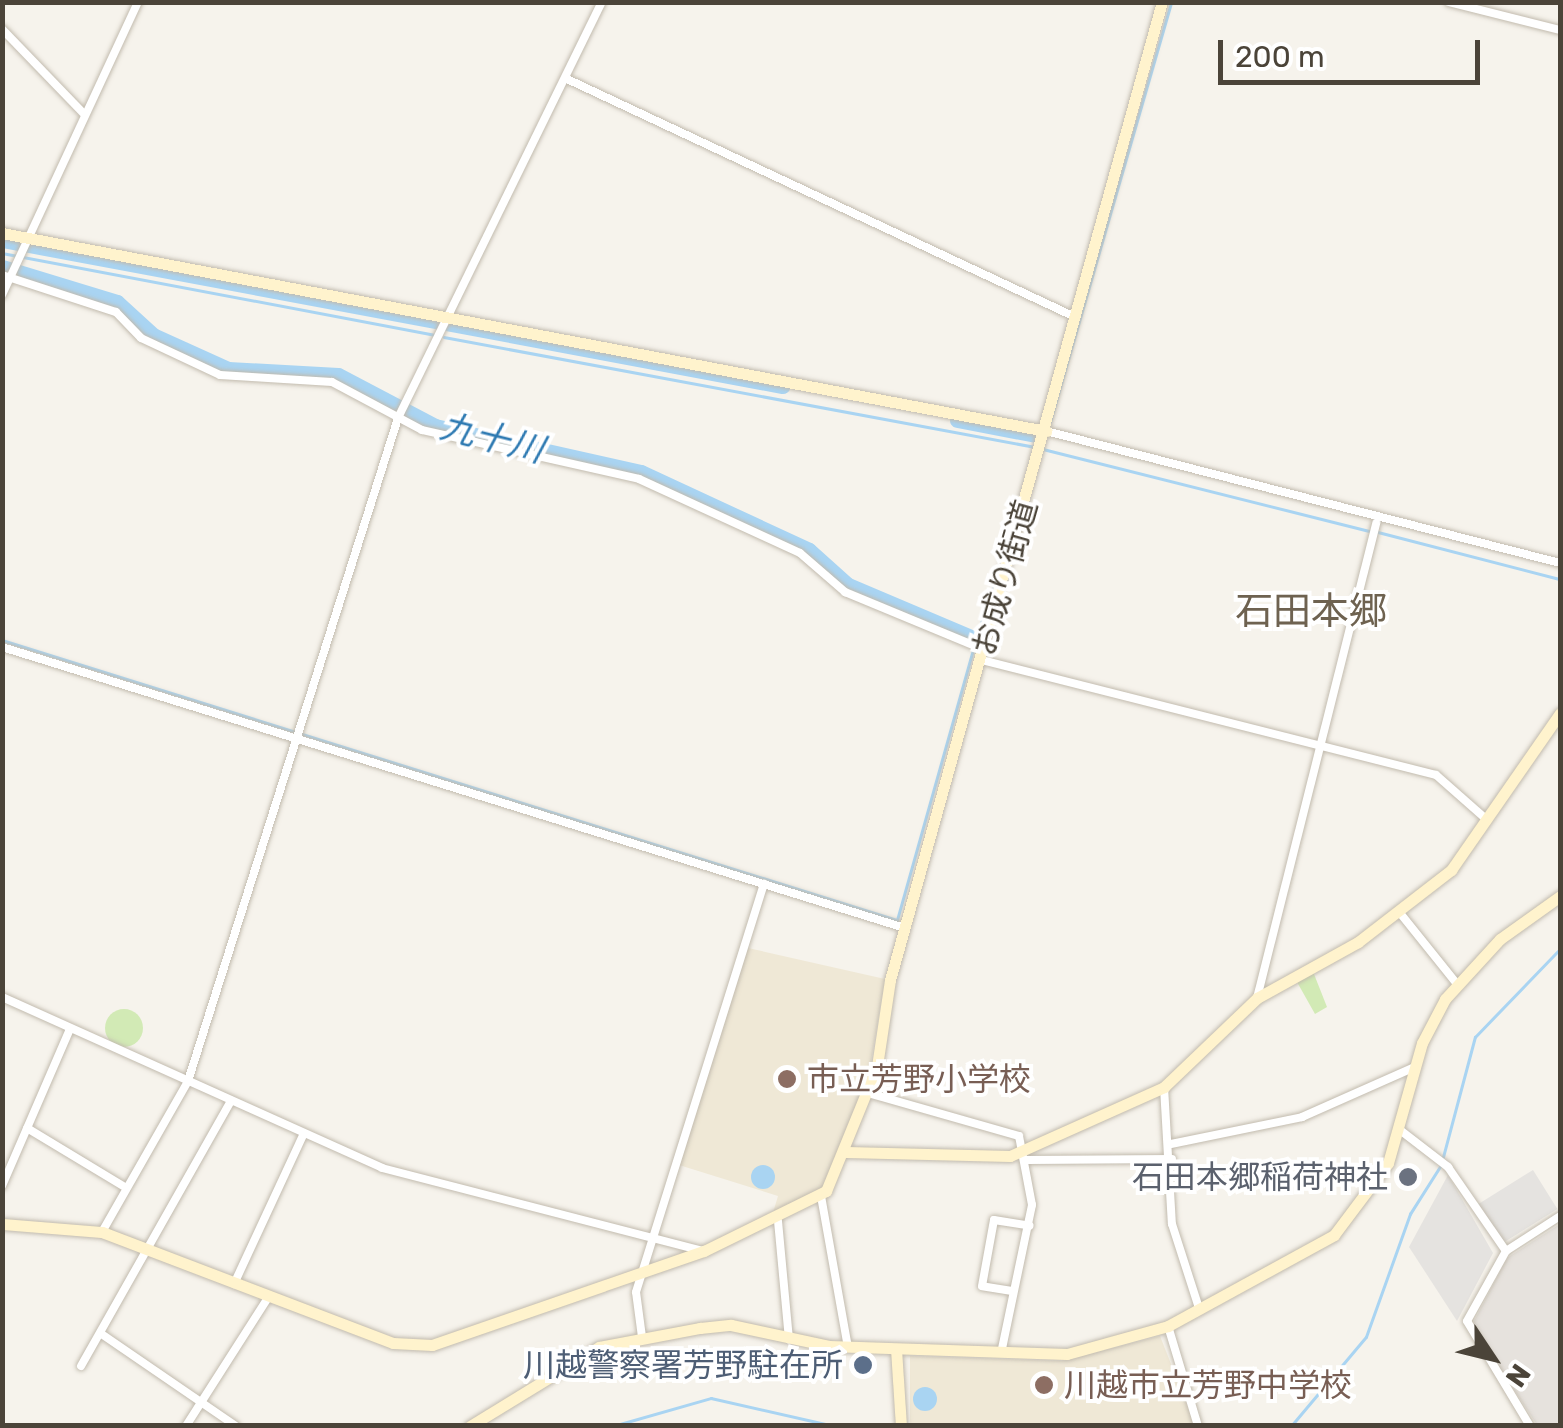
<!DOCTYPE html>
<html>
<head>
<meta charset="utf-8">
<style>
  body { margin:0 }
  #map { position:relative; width:1563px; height:1428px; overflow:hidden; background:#f6f3ec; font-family:Rubik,"Noto Sans JP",sans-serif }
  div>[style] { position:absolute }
  .industrial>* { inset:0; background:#e6e2dd }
  .education>* { inset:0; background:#efe8d6 }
  .green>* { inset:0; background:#d2eab5 }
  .round { border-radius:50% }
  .parking>* { inset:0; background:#e5e3e0; transform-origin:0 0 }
  .water>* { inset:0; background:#a9d4f2 }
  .stream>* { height:2.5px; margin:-1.25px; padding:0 1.25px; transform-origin:1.25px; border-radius:1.25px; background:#a9d4f2 }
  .river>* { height:15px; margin:-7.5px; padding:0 7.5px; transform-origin:7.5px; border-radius:7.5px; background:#a9d4f2 }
  .roads { filter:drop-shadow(0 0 2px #c2bbae) drop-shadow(0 0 2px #c2bbae) }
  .street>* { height:8px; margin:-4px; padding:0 4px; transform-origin:4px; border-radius:4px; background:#fff }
  .secondary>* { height:11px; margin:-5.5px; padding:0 5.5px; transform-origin:5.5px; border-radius:5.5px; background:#fff3cd }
  .dots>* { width:28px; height:28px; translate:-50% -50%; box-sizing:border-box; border:5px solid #fff; border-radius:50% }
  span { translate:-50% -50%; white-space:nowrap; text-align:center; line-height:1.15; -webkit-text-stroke:8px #fff; paint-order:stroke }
  .street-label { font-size:32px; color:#4b4439 }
  .education-label { font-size:32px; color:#785e54 }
  .left { translate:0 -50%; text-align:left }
  .worship-label { font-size:32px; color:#5b616d }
  .right { translate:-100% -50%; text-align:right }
  .service-label { font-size:32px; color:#4e5e75 }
  .water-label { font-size:35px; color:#2e7ab2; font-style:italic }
  .quarter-label { font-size:38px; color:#6e6250 }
  .frame { position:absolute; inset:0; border:5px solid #4b4439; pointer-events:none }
  .north { position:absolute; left:1443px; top:1308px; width:100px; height:100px; -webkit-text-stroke:8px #fff; paint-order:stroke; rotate:125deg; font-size:28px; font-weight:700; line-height:40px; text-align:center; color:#4b4439 }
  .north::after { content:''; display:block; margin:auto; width:35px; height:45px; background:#4b4439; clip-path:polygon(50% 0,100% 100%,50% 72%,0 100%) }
  .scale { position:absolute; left:1218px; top:40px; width:262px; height:45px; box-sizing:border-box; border:5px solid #4b4439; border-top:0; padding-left:12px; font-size:30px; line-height:35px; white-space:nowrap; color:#4b4439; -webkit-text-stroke:8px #fff; paint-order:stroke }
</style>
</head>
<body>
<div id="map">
  <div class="industrial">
    <div style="clip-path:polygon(1560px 1224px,1560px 1425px,1537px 1425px,1472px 1325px,1507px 1258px)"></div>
  </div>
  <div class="education">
    <div style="clip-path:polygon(748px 948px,885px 979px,870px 1067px,832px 1173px,819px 1192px,772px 1216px,778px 1196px,679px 1165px)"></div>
    <div style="clip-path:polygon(1160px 1336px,1195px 1425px,910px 1425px,910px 1356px,1062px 1361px)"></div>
  </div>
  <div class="green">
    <div style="clip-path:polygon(1312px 969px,1327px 1007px,1315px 1014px,1297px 982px)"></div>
    <div class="round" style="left:105px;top:1009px;width:38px;height:38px"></div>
  </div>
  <div class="parking">
    <div style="left:1533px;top:1170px;width:46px;height:69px;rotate:58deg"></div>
    <div style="clip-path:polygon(1448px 1175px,1493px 1253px,1457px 1321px,1409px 1247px)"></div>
  </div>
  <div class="water">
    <div class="round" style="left:751px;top:1165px;width:24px;height:24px"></div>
    <div class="round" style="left:913px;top:1387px;width:24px;height:24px"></div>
  </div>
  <div class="stream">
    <div style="left:2px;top:253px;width:442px;rotate:10.7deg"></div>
    <div style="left:444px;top:337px;width:601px;rotate:10.54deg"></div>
    <div style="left:1050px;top:422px;width:437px;rotate:-73.9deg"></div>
    <div style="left:1043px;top:449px;width:337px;rotate:14.1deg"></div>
    <div style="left:1378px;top:532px;width:188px;rotate:14.5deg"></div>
    <div style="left:2px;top:640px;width:938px;rotate:17.37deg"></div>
    <div style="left:897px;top:920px;width:281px;rotate:-74.3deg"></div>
    <div style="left:975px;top:641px;width:72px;rotate:-71.3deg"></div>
    <div style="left:1443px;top:1157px;width:124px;rotate:-75.1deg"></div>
    <div style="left:1475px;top:1037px;width:122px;rotate:-46deg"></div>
    <div style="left:613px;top:1426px;width:102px;rotate:-15.9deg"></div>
    <div style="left:711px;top:1398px;width:126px;rotate:12.8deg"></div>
    <div style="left:1291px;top:1426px;width:116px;rotate:-49.9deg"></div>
    <div style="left:1366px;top:1337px;width:131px;rotate:-70.3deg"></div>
    <div style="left:1410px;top:1214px;width:58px;rotate:-57.7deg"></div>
  </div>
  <div class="river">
    <div style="left:2px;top:240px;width:794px;rotate:10.6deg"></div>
    <div style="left:2px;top:267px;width:120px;rotate:16.9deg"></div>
    <div style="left:117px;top:302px;width:49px;rotate:42.5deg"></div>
    <div style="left:153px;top:335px;width:82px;rotate:24.4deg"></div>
    <div style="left:228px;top:369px;width:110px;rotate:3.1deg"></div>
    <div style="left:338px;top:375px;width:110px;rotate:27.7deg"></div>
    <div style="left:435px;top:426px;width:211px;rotate:12.6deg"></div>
    <div style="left:641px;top:472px;width:185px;rotate:24.9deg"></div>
    <div style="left:809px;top:550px;width:52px;rotate:41.9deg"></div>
    <div style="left:848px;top:585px;width:139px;rotate:22.9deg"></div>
    <div style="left:957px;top:420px;width:80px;rotate:10.8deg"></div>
  </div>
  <div class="roads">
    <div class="street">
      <div style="left:1449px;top:2px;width:114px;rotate:14.2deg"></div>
      <div style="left:2px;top:29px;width:118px;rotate:46deg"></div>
      <div style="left:567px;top:79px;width:561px;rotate:25.1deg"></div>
      <div style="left:2px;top:275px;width:120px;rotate:18deg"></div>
      <div style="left:116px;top:312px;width:36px;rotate:46deg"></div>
      <div style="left:141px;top:338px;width:87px;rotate:25.1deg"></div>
      <div style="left:220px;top:375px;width:112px;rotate:3.6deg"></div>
      <div style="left:332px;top:382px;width:102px;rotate:28.1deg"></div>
      <div style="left:422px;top:430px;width:222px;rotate:12.7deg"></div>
      <div style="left:639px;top:479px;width:177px;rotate:24.7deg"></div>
      <div style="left:800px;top:553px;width:60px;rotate:40.9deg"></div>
      <div style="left:845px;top:592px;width:152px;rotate:22.5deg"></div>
      <div style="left:2px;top:295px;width:323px;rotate:-65.1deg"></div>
      <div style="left:1046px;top:431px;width:531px;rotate:14.4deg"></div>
      <div style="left:2px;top:647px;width:946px;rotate:17.29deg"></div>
      <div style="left:982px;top:660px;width:468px;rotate:14.2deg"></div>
      <div style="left:1436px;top:775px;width:68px;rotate:41.4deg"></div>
      <div style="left:1400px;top:913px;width:91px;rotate:51.2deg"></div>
      <div style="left:2px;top:997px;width:417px;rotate:24.2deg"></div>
      <div style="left:382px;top:1168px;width:333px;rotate:14.5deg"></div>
      <div style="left:1257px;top:998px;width:490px;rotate:-75.9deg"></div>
      <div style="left:1164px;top:1087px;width:137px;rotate:86.7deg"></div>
      <div style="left:1172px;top:1224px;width:88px;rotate:72.2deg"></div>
      <div style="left:868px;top:1093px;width:157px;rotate:15.9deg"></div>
      <div style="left:1019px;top:1136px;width:70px;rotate:79.3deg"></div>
      <div style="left:1032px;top:1205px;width:151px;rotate:101.8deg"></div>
      <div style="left:27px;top:1128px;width:112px;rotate:31.1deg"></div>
      <div style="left:1400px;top:1130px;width:61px;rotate:37.6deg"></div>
      <div style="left:1448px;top:1167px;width:102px;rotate:55.4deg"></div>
      <div style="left:1171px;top:1144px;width:134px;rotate:-11.6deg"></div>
      <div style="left:1302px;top:1117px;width:124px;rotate:-23.9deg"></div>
      <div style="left:1027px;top:1160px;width:145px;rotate:-0.4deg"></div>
      <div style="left:2px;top:1186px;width:171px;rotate:-66.6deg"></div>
      <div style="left:821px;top:1196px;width:153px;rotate:79.9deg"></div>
      <div style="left:778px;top:1221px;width:119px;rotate:84.7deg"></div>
      <div style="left:102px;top:1232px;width:174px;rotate:-60.3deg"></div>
      <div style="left:188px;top:1081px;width:695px;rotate:-72.42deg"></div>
      <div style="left:398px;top:418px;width:463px;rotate:-63.9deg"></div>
      <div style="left:234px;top:1284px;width:166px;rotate:-65.1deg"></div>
      <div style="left:1012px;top:1291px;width:30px;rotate:-171deg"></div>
      <div style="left:982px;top:1286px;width:67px;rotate:-79.7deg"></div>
      <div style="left:994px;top:1220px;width:36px;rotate:9deg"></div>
      <div style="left:1168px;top:1326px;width:104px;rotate:73.3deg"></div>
      <div style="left:103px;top:1335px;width:161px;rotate:34.4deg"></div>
      <div style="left:642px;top:1337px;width:45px;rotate:-97.6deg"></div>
      <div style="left:636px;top:1292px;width:428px;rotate:-72.6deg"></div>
      <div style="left:81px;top:1366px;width:305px;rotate:-60.5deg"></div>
      <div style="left:186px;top:1426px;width:152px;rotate:-57.4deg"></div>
      <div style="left:1530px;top:1426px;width:122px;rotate:-121deg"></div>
      <div style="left:1467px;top:1321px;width:80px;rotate:-60.9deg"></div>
      <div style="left:1506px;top:1251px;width:64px;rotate:-32.9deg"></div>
    </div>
    <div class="secondary">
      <div style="left:2px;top:233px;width:1063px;rotate:10.74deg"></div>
      <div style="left:846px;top:1152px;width:164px;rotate:1.4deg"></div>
      <div style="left:1010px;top:1156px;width:169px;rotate:-24.1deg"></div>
      <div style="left:1164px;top:1087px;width:129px;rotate:-43.7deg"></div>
      <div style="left:1257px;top:998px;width:115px;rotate:-29deg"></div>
      <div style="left:1358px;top:942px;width:118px;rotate:-37.7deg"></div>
      <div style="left:1451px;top:870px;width:191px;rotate:-55.2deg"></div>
      <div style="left:2px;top:1224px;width:100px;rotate:4.6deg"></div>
      <div style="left:102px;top:1232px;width:311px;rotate:20.9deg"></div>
      <div style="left:393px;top:1343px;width:39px;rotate:3deg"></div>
      <div style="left:432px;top:1345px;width:288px;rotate:-19.1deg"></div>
      <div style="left:704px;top:1251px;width:136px;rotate:-26.2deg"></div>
      <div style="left:826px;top:1191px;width:135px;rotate:-67.8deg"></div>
      <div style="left:877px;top:1066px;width:87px;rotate:-81.4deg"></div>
      <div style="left:890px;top:980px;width:1015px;rotate:-74.46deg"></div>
      <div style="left:896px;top:1349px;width:77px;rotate:86.3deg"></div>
      <div style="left:470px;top:1426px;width:151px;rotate:-31.5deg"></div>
      <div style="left:599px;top:1347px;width:103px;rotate:-10.7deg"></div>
      <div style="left:700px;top:1328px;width:31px;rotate:-6deg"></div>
      <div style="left:731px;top:1325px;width:100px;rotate:12.1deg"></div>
      <div style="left:829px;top:1346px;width:238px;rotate:1.9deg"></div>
      <div style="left:1067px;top:1354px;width:105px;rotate:-15.5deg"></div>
      <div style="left:1168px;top:1326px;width:189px;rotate:-28.7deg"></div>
      <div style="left:1334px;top:1235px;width:90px;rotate:-53.1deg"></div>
      <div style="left:1388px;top:1163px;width:125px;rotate:-74.2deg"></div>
      <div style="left:1422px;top:1043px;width:50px;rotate:-62.4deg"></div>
      <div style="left:1445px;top:999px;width:81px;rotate:-47.5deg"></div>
      <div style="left:1500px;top:939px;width:74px;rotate:-35.6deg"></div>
    </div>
  </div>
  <div class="dots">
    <div style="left:787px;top:1079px;background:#8d6e63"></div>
    <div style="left:1408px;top:1177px;background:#6b7280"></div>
    <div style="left:863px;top:1365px;background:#5c6f8a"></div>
    <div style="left:1044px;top:1385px;background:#8d6e63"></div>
  </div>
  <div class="street-label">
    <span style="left:1005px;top:578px;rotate:-74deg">お成り街道</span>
  </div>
  <div class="education-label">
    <span class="left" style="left:807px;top:1079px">市立芳野小学校</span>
    <span class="left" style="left:1064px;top:1385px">川越市立芳野中学校</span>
  </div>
  <div class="worship-label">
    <span class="right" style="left:1388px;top:1177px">石田本郷稲荷神社</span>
  </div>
  <div class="service-label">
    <span class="right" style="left:843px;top:1365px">川越警察署芳野駐在所</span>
  </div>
  <div class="water-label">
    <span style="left:492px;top:438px;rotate:14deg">九十川</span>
  </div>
  <div class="quarter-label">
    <span style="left:1311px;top:612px">石田本郷</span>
  </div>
  <div class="frame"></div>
  <div class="north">N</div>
  <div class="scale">200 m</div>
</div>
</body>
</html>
